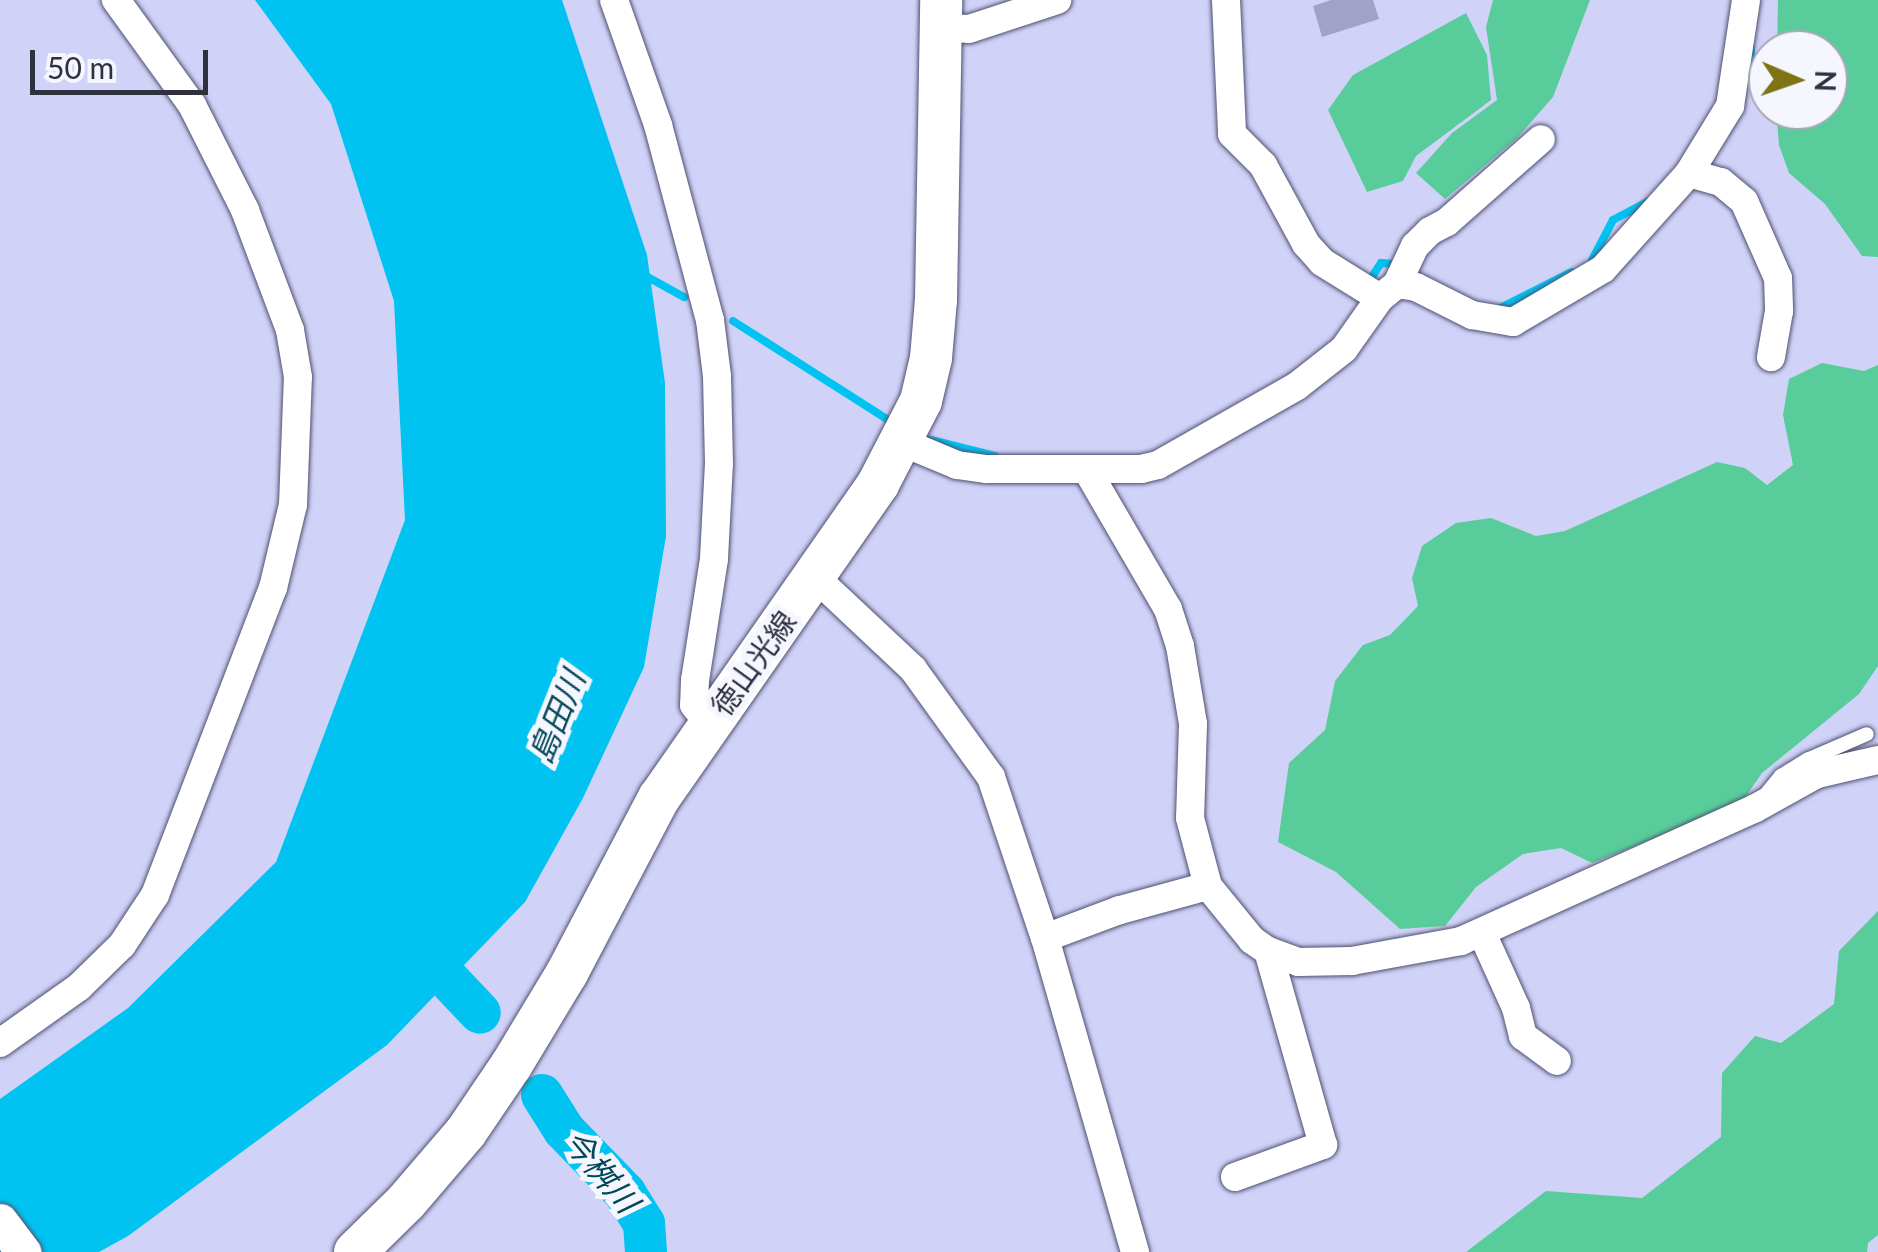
<!DOCTYPE html>
<html>
<head>
<meta charset="utf-8">
<style>
  body { margin:0 }
  #map { position:relative; width:1878px; height:1252px; overflow:hidden; background:#d0d2f8; font-family:Lato,"Noto Sans JP",sans-serif }
  div>[style] { position:absolute }
  .green>* { inset:0; background:#58cd9b }
  .water>* { inset:0; background:#00c3f1 }
  .stream>* { height:8px; margin:-4px; padding:0 4px; transform-origin:4px; border-radius:4px; background:#00c3f1 }
  .river>* { height:42px; margin:-21px; padding:0 21px; transform-origin:21px; border-radius:21px; background:#00c3f1 }
  .building>* { inset:0; background:#a1a3c6 }
  .roads { filter:drop-shadow(0 0 2px #4f5070) drop-shadow(0 0 2px #4f5070) }
  .service>* { height:14px; margin:-7px; padding:0 7px; transform-origin:7px; border-radius:7px; background:#fff }
  .minor>* { height:28px; margin:-14px; padding:0 14px; transform-origin:14px; border-radius:14px; background:#fff }
  .tertiary>* { height:35px; margin:-17.5px; padding:0 17.5px; transform-origin:17.5px; border-radius:17.5px; background:#fff }
  .primary>* { height:42px; margin:-21px; padding:0 21px; transform-origin:21px; border-radius:21px; background:#fff }
  span { translate:-50% -50%; white-space:nowrap; text-align:center; line-height:1.15; -webkit-text-stroke:10px #f5f6fe; paint-order:stroke }
  .street-label { font-size:30px; color:#30313f }
  .water-label { font-size:32px; color:#004759; font-style:italic }
  .north { position:absolute; left:1748px; top:30px; width:100px; height:100px; box-sizing:border-box; background:#f5f6fe; border:2px solid #a6a7b2; border-radius:50%; rotate:92deg; font-size:28px; font-weight:700; line-height:40px; text-align:center; color:#30313f }
  .north::after { content:''; display:block; margin:auto; width:35px; height:45px; background:#7e7416; clip-path:polygon(50% 0,100% 100%,50% 72%,0 100%) }
  .scale { position:absolute; left:30px; top:50px; width:178px; height:45px; box-sizing:border-box; border:5px solid #30313f; border-top:0; padding-left:12px; font-size:30px; line-height:35px; white-space:nowrap; color:#30313f; -webkit-text-stroke:8px #f5f6fe; paint-order:stroke }
</style>
</head>
<body>
<div id="map">
  <div class="green">
    <div style="clip-path:polygon(1493px 0,1590px 0,1553px 97px,1517px 138px,1445px 199px,1416px 173px,1452px 133px,1497px 100px,1486px 27px)"></div>
    <div style="clip-path:polygon(1778px 0,1878px 0,1878px 257px,1862px 256px,1825px 204px,1789px 173px,1779px 145px,1776px 110px,1828px 110px,1828px 50px,1777px 50px)"></div>
    <div style="clip-path:polygon(1466px 13px,1487px 55px,1491px 100px,1416px 156px,1403px 181px,1367px 192px,1328px 110px,1353px 75px)"></div>
    <div style="clip-path:polygon(1822px 363px,1864px 371px,1878px 365px,1878px 666px,1859px 694px,1762px 773px,1740px 805px,1592px 863px,1561px 848px,1523px 854px,1476px 887px,1445px 926px,1400px 929px,1336px 872px,1278px 842px,1289px 763px,1325px 730px,1335px 681px,1363px 645px,1390px 635px,1418px 606px,1412px 578px,1422px 546px,1456px 523px,1491px 518px,1536px 536px,1565px 531px,1717px 462px,1745px 468px,1767px 485px,1793px 465px,1783px 415px,1789px 379px)"></div>
    <div style="clip-path:polygon(1878px 911px,1878px 1235px,1868px 1243px,1867px 1252px,1466px 1252px,1546px 1191px,1642px 1198px,1721px 1137px,1722px 1073px,1755px 1036px,1781px 1043px,1834px 1004px,1839px 951px)"></div>
  </div>
  <div class="water">
    <div style="clip-path:polygon(255px 0,562px 0,647px 255px,665px 383px,666px 536px,644px 667px,583px 798px,525px 902px,387px 1045px,128px 1236px,99px 1252px,0 1252px,0 1099px,128px 1008px,276px 862px,405px 520px,394px 301px,331px 104px)"></div>
  </div>
  <div class="stream">
    <div style="left:1744px;top:81px;width:14px;rotate:-54deg"></div>
    <div style="left:1752px;top:70px;width:22px;rotate:-93deg"></div>
    <div style="left:1592px;top:260px;width:45px;rotate:-62.3deg"></div>
    <div style="left:1613px;top:220px;width:40px;rotate:-28deg"></div>
    <div style="left:644px;top:275px;width:46px;rotate:28.8deg"></div>
    <div style="left:1368px;top:283px;width:24px;rotate:-57deg"></div>
    <div style="left:1381px;top:263px;width:15px;rotate:4deg"></div>
    <div style="left:1500px;top:308px;width:80px;rotate:-26.6deg"></div>
    <div style="left:733px;top:321px;width:190px;rotate:32.5deg"></div>
    <div style="left:931px;top:440px;width:66px;rotate:14deg"></div>
  </div>
  <div class="river">
    <div style="left:411px;top:940px;width:100px;rotate:46.6deg"></div>
    <div style="left:542px;top:1095px;width:41px;rotate:57.8deg"></div>
    <div style="left:564px;top:1130px;width:88px;rotate:45.9deg"></div>
    <div style="left:625px;top:1193px;width:36px;rotate:58deg"></div>
    <div style="left:644px;top:1223px;width:29px;rotate:86deg"></div>
  </div>
  <div class="building">
    <div style="clip-path:polygon(1331px 0,1373px 0,1379px 19px,1322px 37px,1313px 6px)"></div>
  </div>
  <div class="roads">
    <div class="service">
      <div style="left:1767px;top:793px;width:22px;rotate:-51deg"></div>
      <div style="left:1781px;top:776px;width:31px;rotate:-32deg"></div>
      <div style="left:1807px;top:760px;width:65px;rotate:-23.4deg"></div>
    </div>
    <div class="minor">
      <div style="left:614px;top:0;width:133px;rotate:70.6deg"></div>
      <div style="left:658px;top:125px;width:202px;rotate:75.1deg"></div>
      <div style="left:710px;top:320px;width:56px;rotate:82.9deg"></div>
      <div style="left:717px;top:376px;width:87px;rotate:88.7deg"></div>
      <div style="left:719px;top:463px;width:96px;rotate:93deg"></div>
      <div style="left:714px;top:559px;width:122px;rotate:98.9deg"></div>
      <div style="left:695px;top:680px;width:25px;rotate:92deg"></div>
      <div style="left:694px;top:705px;width:24px;rotate:52deg"></div>
      <div style="left:1226px;top:0;width:134px;rotate:87.4deg"></div>
      <div style="left:1232px;top:134px;width:44px;rotate:45deg"></div>
      <div style="left:1263px;top:165px;width:90px;rotate:61.4deg"></div>
      <div style="left:1306px;top:244px;width:24px;rotate:48deg"></div>
      <div style="left:1322px;top:262px;width:68px;rotate:31.8deg"></div>
      <div style="left:944px;top:28px;width:25px;rotate:2deg"></div>
      <div style="left:969px;top:29px;width:93px;rotate:-18.2deg"></div>
      <div style="left:1689px;top:173px;width:33px;rotate:16deg"></div>
      <div style="left:1721px;top:182px;width:30px;rotate:40deg"></div>
      <div style="left:1744px;top:201px;width:84px;rotate:66.2deg"></div>
      <div style="left:1778px;top:278px;width:33px;rotate:88deg"></div>
      <div style="left:1779px;top:311px;width:47px;rotate:99.9deg"></div>
      <div style="left:1397px;top:284px;width:42px;rotate:-64.7deg"></div>
      <div style="left:1415px;top:246px;width:21px;rotate:-45deg"></div>
      <div style="left:1430px;top:231px;width:19px;rotate:-28deg"></div>
      <div style="left:1447px;top:222px;width:125px;rotate:-41.4deg"></div>
      <div style="left:902px;top:442px;width:60px;rotate:22.7deg"></div>
      <div style="left:957px;top:465px;width:30px;rotate:8deg"></div>
      <div style="left:987px;top:469px;width:154px"></div>
      <div style="left:1141px;top:469px;width:17px;rotate:-13deg"></div>
      <div style="left:1158px;top:465px;width:160px;rotate:-29.6deg"></div>
      <div style="left:1297px;top:386px;width:60px;rotate:-38.2deg"></div>
      <div style="left:1344px;top:349px;width:62px;rotate:-54.8deg"></div>
      <div style="left:1380px;top:298px;width:22px;rotate:-39deg"></div>
      <div style="left:1397px;top:284px;width:19px;rotate:9deg"></div>
      <div style="left:1416px;top:287px;width:63px;rotate:26.6deg"></div>
      <div style="left:1472px;top:315px;width:42px;rotate:9.7deg"></div>
      <div style="left:1513px;top:322px;width:104px;rotate:-30.5deg"></div>
      <div style="left:1603px;top:269px;width:129px;rotate:-48.1deg"></div>
      <div style="left:1689px;top:173px;width:79px;rotate:-58.5deg"></div>
      <div style="left:1730px;top:106px;width:107px;rotate:-81.4deg"></div>
      <div style="left:1087px;top:470px;width:161px;rotate:59.8deg"></div>
      <div style="left:1168px;top:609px;width:39px;rotate:72deg"></div>
      <div style="left:1180px;top:646px;width:79px;rotate:80.5deg"></div>
      <div style="left:1193px;top:724px;width:94px;rotate:91.8deg"></div>
      <div style="left:1190px;top:818px;width:70px;rotate:75.2deg"></div>
      <div style="left:1208px;top:886px;width:70px;rotate:50.8deg"></div>
      <div style="left:1252px;top:940px;width:19px;rotate:35deg"></div>
      <div style="left:1268px;top:951px;width:32px;rotate:20deg"></div>
      <div style="left:1298px;top:962px;width:54px;rotate:-1.1deg"></div>
      <div style="left:1352px;top:961px;width:111px;rotate:-10.4deg"></div>
      <div style="left:1461px;top:941px;width:321px;rotate:-24.3deg"></div>
      <div style="left:1754px;top:809px;width:72px;rotate:-29.1deg"></div>
      <div style="left:1817px;top:774px;width:63px;rotate:-12.9deg"></div>
      <div style="left:815px;top:577px;width:134px;rotate:43.2deg"></div>
      <div style="left:913px;top:669px;width:133px;rotate:54.2deg"></div>
      <div style="left:991px;top:777px;width:170px;rotate:71.5deg"></div>
      <div style="left:1045px;top:938px;width:327px;rotate:74deg"></div>
      <div style="left:1482px;top:933px;width:82px;rotate:65.6deg"></div>
      <div style="left:1516px;top:1008px;width:29px;rotate:76deg"></div>
      <div style="left:1523px;top:1036px;width:42px;rotate:36.3deg"></div>
      <div style="left:1045px;top:938px;width:80px;rotate:-20.5deg"></div>
      <div style="left:1120px;top:910px;width:91px;rotate:-15.3deg"></div>
      <div style="left:0;top:1043px;width:97px;rotate:-35.3deg"></div>
      <div style="left:79px;top:987px;width:60px;rotate:-44.3deg"></div>
      <div style="left:122px;top:945px;width:60px;rotate:-56.6deg"></div>
      <div style="left:155px;top:895px;width:329px;rotate:-69deg"></div>
      <div style="left:273px;top:588px;width:85px;rotate:-76.5deg"></div>
      <div style="left:293px;top:505px;width:128px;rotate:-87.8deg"></div>
      <div style="left:298px;top:377px;width:48px;rotate:-99.7deg"></div>
      <div style="left:290px;top:330px;width:128px;rotate:-110.6deg"></div>
      <div style="left:245px;top:210px;width:118px;rotate:-116.8deg"></div>
      <div style="left:192px;top:105px;width:130px;rotate:-125.9deg"></div>
      <div style="left:1235px;top:1177px;width:94px;rotate:-20deg"></div>
      <div style="left:1323px;top:1145px;width:202px;rotate:-105.8deg"></div>
    </div>
    <div class="tertiary">
      <div style="left:0;top:1221px;width:39px;rotate:53deg"></div>
    </div>
    <div class="primary">
      <div style="left:355px;top:1252px;width:71px;rotate:-44.4deg"></div>
      <div style="left:406px;top:1202px;width:92px;rotate:-49.4deg"></div>
      <div style="left:466px;top:1132px;width:82px;rotate:-55.9deg"></div>
      <div style="left:512px;top:1064px;width:106px;rotate:-58.9deg"></div>
      <div style="left:567px;top:973px;width:198px;rotate:-62.3deg"></div>
      <div style="left:659px;top:798px;width:383px;rotate:-55.1deg"></div>
      <div style="left:878px;top:484px;width:93px;rotate:-62.6deg"></div>
      <div style="left:921px;top:401px;width:44px;rotate:-76.9deg"></div>
      <div style="left:931px;top:358px;width:58px;rotate:-85.1deg"></div>
      <div style="left:936px;top:300px;width:300px;rotate:-89deg"></div>
    </div>
  </div>
  <div class="street-label">
    <span style="left:753px;top:663px;rotate:-54deg">徳山光線</span>
  </div>
  <div class="water-label">
    <span style="left:557px;top:717px;rotate:-68deg">島田川</span>
    <span style="left:601px;top:1171px;rotate:50deg">今桝川</span>
  </div>
  <div class="north">N</div>
  <div class="scale">50 m</div>
</div>
</body>
</html>
